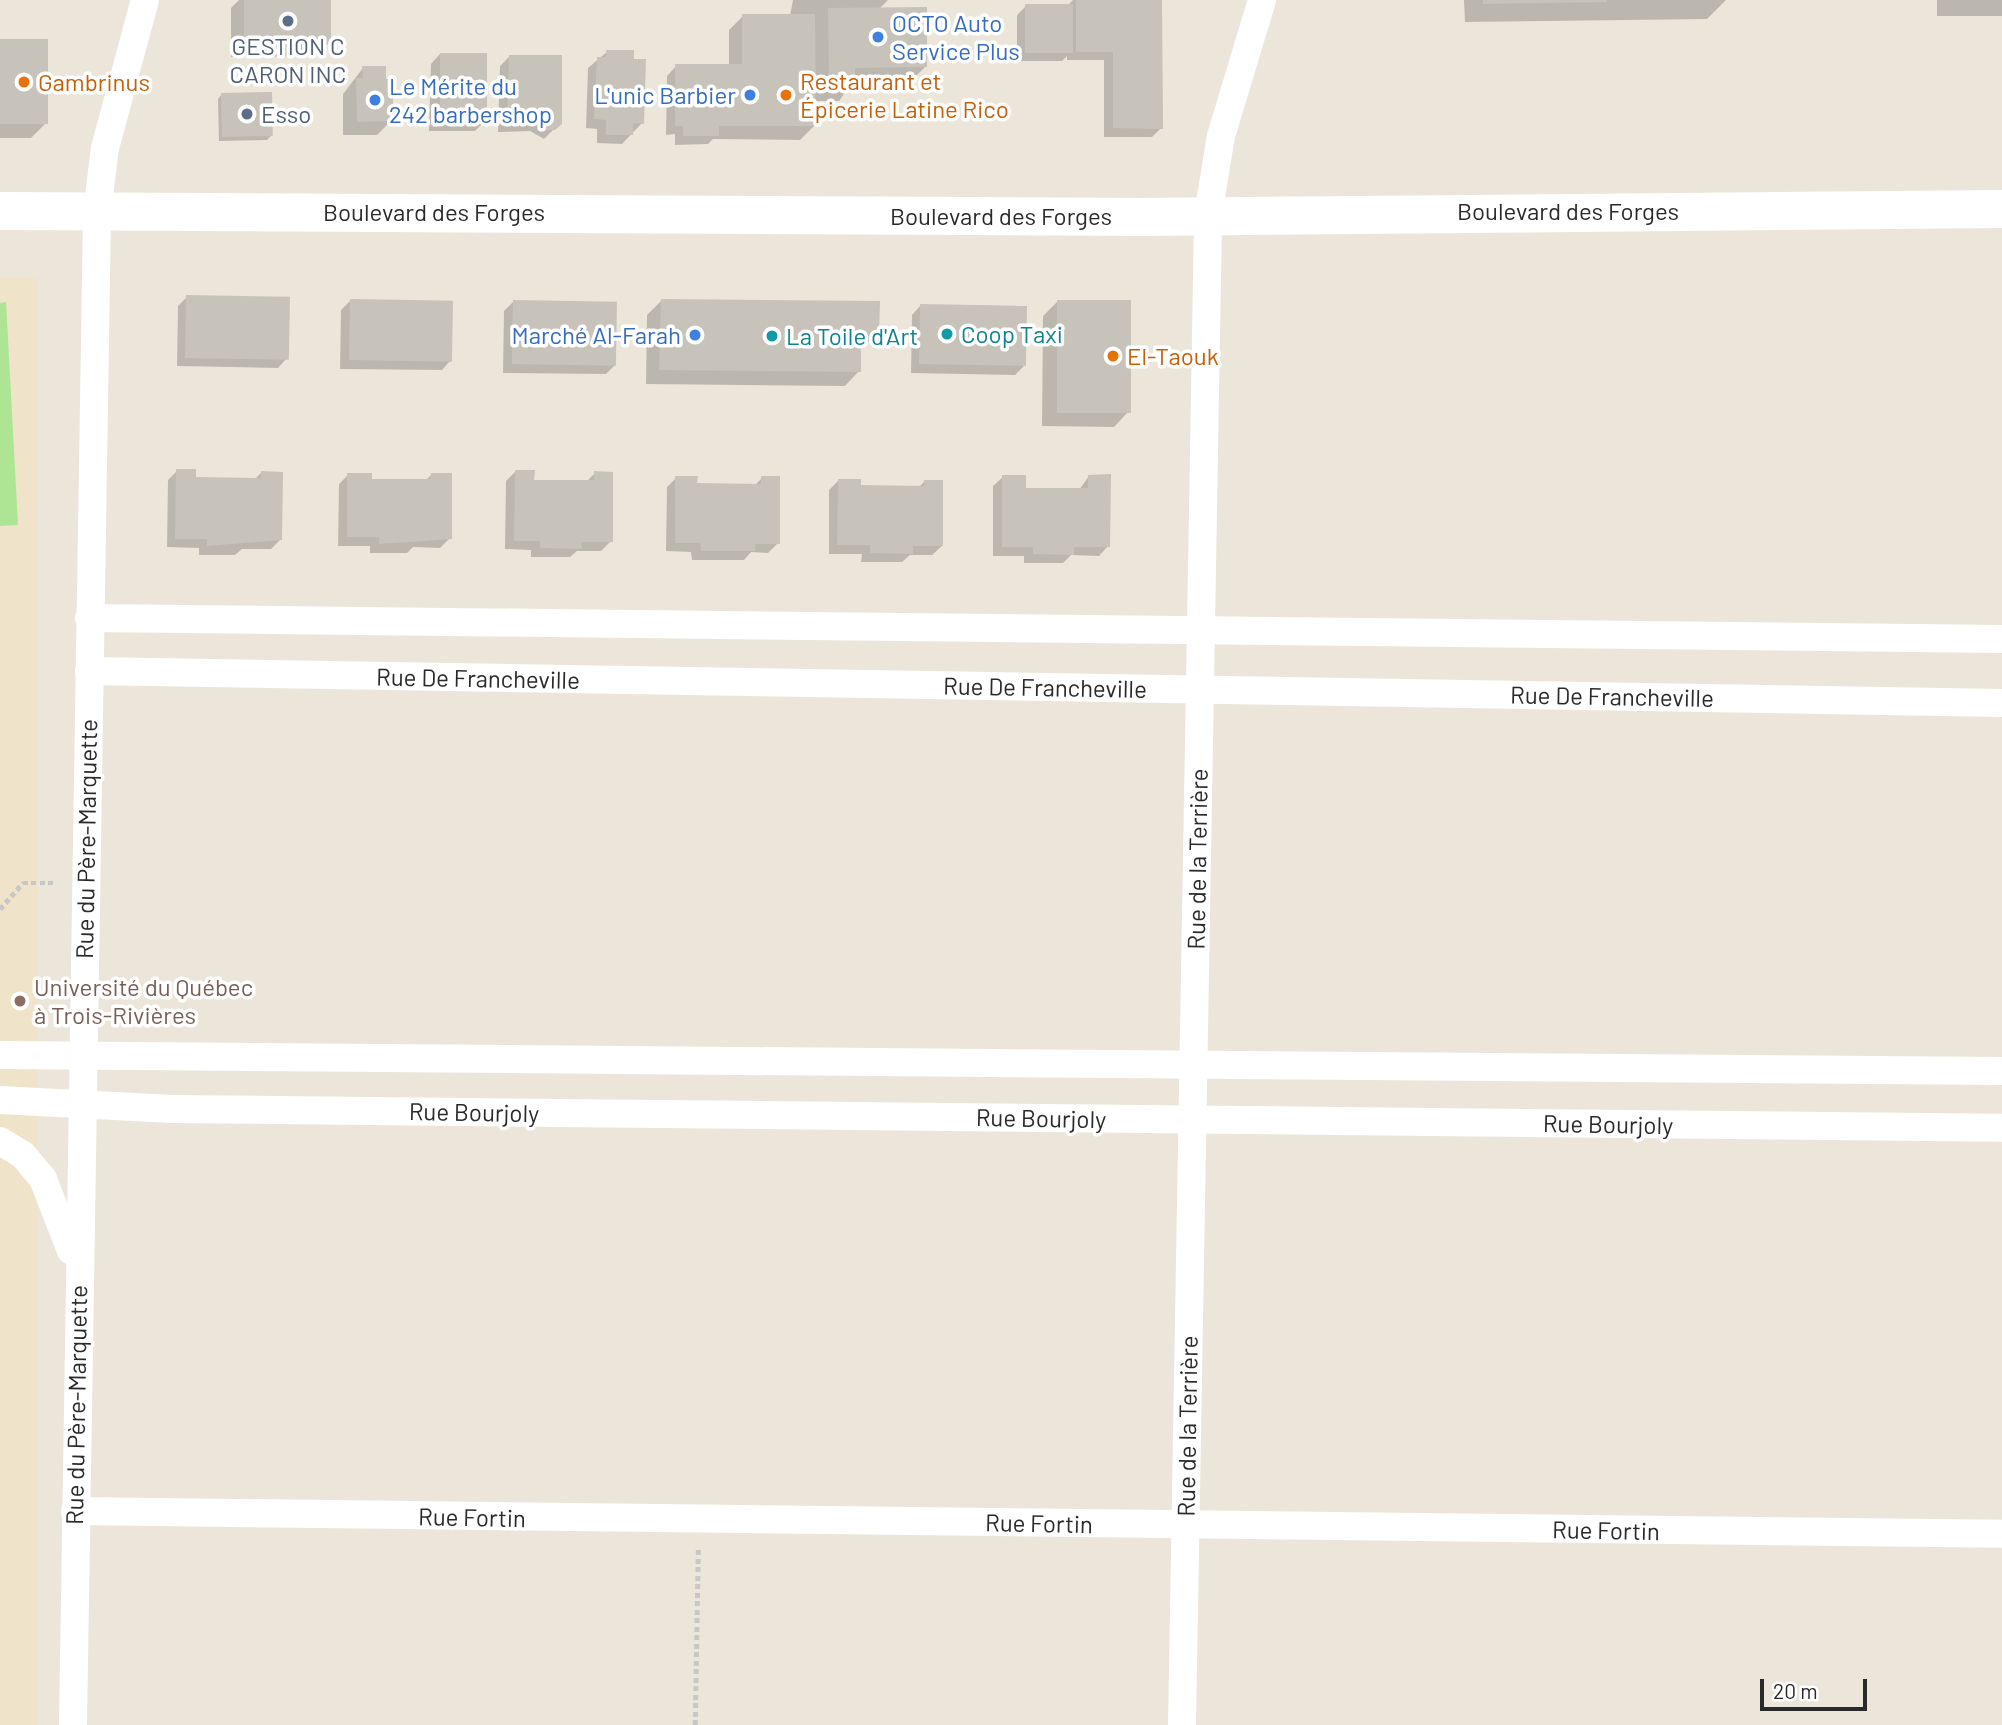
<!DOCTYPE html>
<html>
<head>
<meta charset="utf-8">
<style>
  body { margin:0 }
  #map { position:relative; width:2002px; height:1725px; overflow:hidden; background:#ece5da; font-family:Barlow,sans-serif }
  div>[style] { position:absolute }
  .education>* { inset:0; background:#efe3c9; transform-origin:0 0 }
  .green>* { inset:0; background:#aee595 }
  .shadow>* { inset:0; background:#0003; transform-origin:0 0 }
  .building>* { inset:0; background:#c7c2ba; transform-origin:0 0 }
  .path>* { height:4.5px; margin-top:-2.25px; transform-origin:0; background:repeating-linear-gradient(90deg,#c7c7c7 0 5px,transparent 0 8.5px) }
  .minor>* { height:28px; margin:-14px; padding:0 14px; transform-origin:14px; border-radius:14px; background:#fff }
  .secondary>* { height:38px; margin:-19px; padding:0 19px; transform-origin:19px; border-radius:19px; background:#fff }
  .dots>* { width:19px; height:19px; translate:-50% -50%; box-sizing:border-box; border:4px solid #fff; border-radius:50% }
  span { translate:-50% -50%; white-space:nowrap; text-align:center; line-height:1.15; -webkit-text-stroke:7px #fff; paint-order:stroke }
  .shop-label { font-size:24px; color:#366cbe }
  .left { translate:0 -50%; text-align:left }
  .right { translate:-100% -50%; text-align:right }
  .service-label { font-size:24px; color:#4e5e75 }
  .food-label { font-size:24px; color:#c56008 }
  .street-label { font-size:24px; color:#292929 }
  .culture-label { font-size:24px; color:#0d838f }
  .education-label { font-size:24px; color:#785e54 }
  .scale { position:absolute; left:1760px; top:1679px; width:107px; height:32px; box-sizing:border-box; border:4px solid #292929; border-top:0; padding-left:9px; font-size:21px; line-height:24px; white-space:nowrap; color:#292929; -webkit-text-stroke:5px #fff; paint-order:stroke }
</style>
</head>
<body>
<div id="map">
  <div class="education">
    <div style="left:0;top:278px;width:37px;height:1447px"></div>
  </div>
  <div class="green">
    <div style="clip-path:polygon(6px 302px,18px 525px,0 526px,0 303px)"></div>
  </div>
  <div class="shadow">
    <div style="clip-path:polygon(239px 0,329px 0,330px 42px,315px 56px,231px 57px,231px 8px)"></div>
    <div style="clip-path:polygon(793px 0,888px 0,879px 9px,926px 66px,911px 81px,853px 81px,839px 101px,814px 101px,814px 126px,800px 140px,713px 139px,708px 144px,675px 145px,675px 134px,666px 135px,667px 76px,676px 66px,729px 66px,729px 30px,743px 16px,790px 16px)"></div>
    <div style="clip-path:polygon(1073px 0,1160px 0,1161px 128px,1152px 137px,1104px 137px,1104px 60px,1067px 60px,1067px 56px,1062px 61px,1017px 61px,1017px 15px,1026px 6px,1067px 6px)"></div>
    <div style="clip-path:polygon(1464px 0,1726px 0,1707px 19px,1465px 22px)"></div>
    <div style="left:1937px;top:0;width:65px;height:16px"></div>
    <div style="clip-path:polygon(0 40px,45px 124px,31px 138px,0 138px)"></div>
    <div style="clip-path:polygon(607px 52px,642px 123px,622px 144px,597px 143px,597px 129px,586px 128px,588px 68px)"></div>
    <div style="clip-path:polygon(440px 54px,484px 122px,475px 131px,429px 131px,431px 64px)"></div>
    <div style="clip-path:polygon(509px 57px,560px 123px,544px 139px,530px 131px,498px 132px,500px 66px)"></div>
    <div style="clip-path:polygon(363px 68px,392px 120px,377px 135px,343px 135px,343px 94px)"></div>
    <div style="clip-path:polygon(222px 94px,271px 136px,267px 140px,219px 141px,218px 99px)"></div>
    <div style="clip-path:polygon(187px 297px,287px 358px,278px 368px,177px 366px,178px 306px)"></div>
    <div style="clip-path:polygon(350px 301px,451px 360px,442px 370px,340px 369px,341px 310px)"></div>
    <div style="clip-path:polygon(661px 301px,877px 335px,859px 349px,859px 371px,845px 386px,646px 384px,647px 315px)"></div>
    <div style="clip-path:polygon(1058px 301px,1128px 412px,1114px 427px,1042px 426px,1043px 316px)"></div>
    <div style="clip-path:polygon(513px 302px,615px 365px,606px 374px,503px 373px,504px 311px)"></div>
    <div style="clip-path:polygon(921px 305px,1024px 366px,1015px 375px,911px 373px,912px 315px)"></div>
    <div style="clip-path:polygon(177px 471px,194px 478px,255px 479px,261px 473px,280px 540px,271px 549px,242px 549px,235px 555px,199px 555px,199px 548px,167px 547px,168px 480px)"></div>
    <div style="clip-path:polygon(515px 472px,533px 481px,586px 482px,595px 473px,611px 541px,601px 551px,577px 551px,570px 557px,531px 557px,531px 550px,505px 549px,506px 481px)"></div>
    <div style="clip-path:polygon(348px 475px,370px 481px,425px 481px,431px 475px,450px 538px,440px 548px,413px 547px,407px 553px,370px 553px,370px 546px,338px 546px,339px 484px)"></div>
    <div style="clip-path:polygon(1089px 476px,1108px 546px,1099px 556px,1071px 555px,1063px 563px,1024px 563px,1024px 556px,993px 556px,993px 486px,1003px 477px,1025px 490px,1079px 490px)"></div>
    <div style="clip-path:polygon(676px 478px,696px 485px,755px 485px,762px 478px,778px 543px,768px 553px,751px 552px,744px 560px,692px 560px,691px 552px,666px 551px,667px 487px)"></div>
    <div style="clip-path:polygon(838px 481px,859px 487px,919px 487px,925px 481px,942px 546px,932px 555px,910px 555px,902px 562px,861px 562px,862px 554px,829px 554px,829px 490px)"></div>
  </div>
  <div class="building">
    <div style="left:244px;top:0;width:87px;height:43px"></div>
    <div style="clip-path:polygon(1076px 0,1162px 0,1163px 129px,1113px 128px,1113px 52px,1076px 52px)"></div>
    <div style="clip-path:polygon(1483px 0,1607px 0,1607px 2px,1483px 4px)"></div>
    <div style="left:1025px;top:4px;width:48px;height:49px"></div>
    <div style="clip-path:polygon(927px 7px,927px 67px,855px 68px,855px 87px,829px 87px,828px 8px)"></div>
    <div style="clip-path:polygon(742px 14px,815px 14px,816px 126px,719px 126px,719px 136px,683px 136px,683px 126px,675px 126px,675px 64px,742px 64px)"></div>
    <div style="left:0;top:39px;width:48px;height:85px"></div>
    <div style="clip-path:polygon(606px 50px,634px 50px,634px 59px,646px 59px,644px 124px,633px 123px,633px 135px,606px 135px,606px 120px,594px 119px,597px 57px,606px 57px)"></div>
    <div style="left:440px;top:53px;width:47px;height:69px"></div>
    <div style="clip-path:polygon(509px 55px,562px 55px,562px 124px,555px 130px,546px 130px,539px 123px,507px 123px)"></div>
    <div style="clip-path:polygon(362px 66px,386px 66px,386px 79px,393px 79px,393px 121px,357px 122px,356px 78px,363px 78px)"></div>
    <div style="left:272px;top:92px;width:44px;height:51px;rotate:89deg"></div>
    <div style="left:186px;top:295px;width:104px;height:63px;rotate:1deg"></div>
    <div style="left:350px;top:299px;width:103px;height:61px;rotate:1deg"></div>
    <div style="clip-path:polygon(661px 299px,880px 301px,879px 335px,861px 335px,861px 372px,659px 370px)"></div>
    <div style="left:513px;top:300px;width:104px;height:64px;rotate:1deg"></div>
    <div style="left:1057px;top:300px;width:74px;height:113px"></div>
    <div style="left:920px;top:304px;width:107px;height:60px;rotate:1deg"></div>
    <div style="clip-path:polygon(176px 469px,196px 469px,196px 477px,261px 478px,261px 471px,283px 472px,282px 540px,207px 546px,207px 539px,175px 539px)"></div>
    <div style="clip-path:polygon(515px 470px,535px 470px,534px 480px,594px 480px,594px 471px,613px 472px,613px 542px,581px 542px,582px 549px,540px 548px,540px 541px,514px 541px)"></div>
    <div style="clip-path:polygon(347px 473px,372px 473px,372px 479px,431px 479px,431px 473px,452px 473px,452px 539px,379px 544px,379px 537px,347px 537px)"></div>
    <div style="clip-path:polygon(1111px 474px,1110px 547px,1074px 547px,1074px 555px,1033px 554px,1033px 547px,1002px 547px,1002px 475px,1026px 475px,1026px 488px,1088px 488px,1088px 475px)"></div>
    <div style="clip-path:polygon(675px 476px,698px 476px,697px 483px,761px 484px,761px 476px,780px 476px,780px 544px,755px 544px,755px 551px,701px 551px,700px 543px,675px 543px)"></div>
    <div style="clip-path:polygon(838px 479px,861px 479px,861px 485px,924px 486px,924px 480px,943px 480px,943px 546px,913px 546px,913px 554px,870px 553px,870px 545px,837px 545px)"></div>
  </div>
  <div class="path">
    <div style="left:0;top:909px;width:35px;rotate:-49deg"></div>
    <div style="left:23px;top:883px;width:31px"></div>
    <div style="left:695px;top:1725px;width:177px;rotate:-89deg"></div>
  </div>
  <div class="minor">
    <div style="left:89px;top:618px;width:1913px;rotate:0.63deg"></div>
    <div style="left:89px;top:671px;width:1913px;rotate:0.96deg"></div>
    <div style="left:0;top:1055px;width:2002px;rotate:0.46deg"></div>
    <div style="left:0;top:1100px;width:172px;rotate:3deg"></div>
    <div style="left:172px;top:1109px;width:1830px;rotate:0.59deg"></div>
    <div style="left:0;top:1141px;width:27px;rotate:31deg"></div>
    <div style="left:23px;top:1155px;width:31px;rotate:50deg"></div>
    <div style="left:43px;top:1179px;width:77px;rotate:68.7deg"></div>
    <div style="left:75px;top:1511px;width:1927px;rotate:0.68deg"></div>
    <div style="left:73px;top:1725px;width:1513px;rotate:-89.09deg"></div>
    <div style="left:97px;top:212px;width:64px;rotate:-82.9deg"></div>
    <div style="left:105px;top:148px;width:153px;rotate:-74.9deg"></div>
    <div style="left:1182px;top:1725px;width:1510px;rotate:-89.01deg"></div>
    <div style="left:1208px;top:215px;width:80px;rotate:-80.7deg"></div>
    <div style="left:1221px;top:136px;width:142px;rotate:-73.2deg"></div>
  </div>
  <div class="secondary">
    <div style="left:0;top:211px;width:1141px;rotate:0.3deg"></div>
    <div style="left:1141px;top:217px;width:861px;rotate:-0.53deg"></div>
  </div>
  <div class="dots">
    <div style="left:288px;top:21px;background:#5c6f8a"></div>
    <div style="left:878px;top:37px;background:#3f7fe0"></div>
    <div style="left:24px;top:82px;background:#e8710a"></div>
    <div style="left:750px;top:95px;background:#3f7fe0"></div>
    <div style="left:786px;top:95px;background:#e8710a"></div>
    <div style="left:375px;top:100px;background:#3f7fe0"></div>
    <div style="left:247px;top:114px;background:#5c6f8a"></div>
    <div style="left:947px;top:334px;background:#0f9aa8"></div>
    <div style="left:695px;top:335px;background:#3f7fe0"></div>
    <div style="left:772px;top:336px;background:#0f9aa8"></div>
    <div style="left:1113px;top:356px;background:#e8710a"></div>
    <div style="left:20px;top:1001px;background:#8d6e63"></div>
  </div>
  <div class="shop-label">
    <span class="left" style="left:892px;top:37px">OCTO Auto<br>Service Plus</span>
    <span class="left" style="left:389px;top:100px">Le Mérite du<br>242 barbershop</span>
    <span class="right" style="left:736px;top:95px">L'unic Barbier</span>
    <span class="right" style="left:681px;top:335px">Marché Al-Farah</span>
  </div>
  <div class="service-label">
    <span style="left:288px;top:60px">GESTION C<br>CARON INC</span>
    <span class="left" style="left:261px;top:114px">Esso</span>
  </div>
  <div class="food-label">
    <span class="left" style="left:800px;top:95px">Restaurant et<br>Épicerie Latine Rico</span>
    <span class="left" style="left:38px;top:82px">Gambrinus</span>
    <span class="left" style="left:1127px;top:356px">El-Taouk</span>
  </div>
  <div class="street-label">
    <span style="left:1568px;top:211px">Boulevard des Forges</span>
    <span style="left:434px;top:212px">Boulevard des Forges</span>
    <span style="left:1001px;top:216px">Boulevard des Forges</span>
    <span style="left:478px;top:678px;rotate:1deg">Rue De Francheville</span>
    <span style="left:1045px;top:687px;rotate:1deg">Rue De Francheville</span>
    <span style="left:1612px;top:696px;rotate:1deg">Rue De Francheville</span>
    <span style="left:86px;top:839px;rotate:-89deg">Rue du Père-Marquette</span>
    <span style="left:1197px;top:859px;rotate:-89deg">Rue de la Terrière</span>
    <span style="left:474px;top:1112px;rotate:1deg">Rue Bourjoly</span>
    <span style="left:1041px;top:1118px;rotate:1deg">Rue Bourjoly</span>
    <span style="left:1608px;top:1124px;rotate:1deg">Rue Bourjoly</span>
    <span style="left:76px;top:1405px;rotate:-89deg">Rue du Père-Marquette</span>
    <span style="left:1187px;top:1426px;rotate:-89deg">Rue de la Terrière</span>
    <span style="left:472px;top:1517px;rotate:1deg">Rue Fortin</span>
    <span style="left:1039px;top:1523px;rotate:1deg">Rue Fortin</span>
    <span style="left:1606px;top:1530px;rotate:1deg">Rue Fortin</span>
  </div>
  <div class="culture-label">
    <span class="left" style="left:961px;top:334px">Coop Taxi</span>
    <span class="left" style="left:786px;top:336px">La Toile d'Art</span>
  </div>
  <div class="education-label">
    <span class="left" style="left:34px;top:1001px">Université du Québec<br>à Trois-Rivières</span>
  </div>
  <div class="scale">20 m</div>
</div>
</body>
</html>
